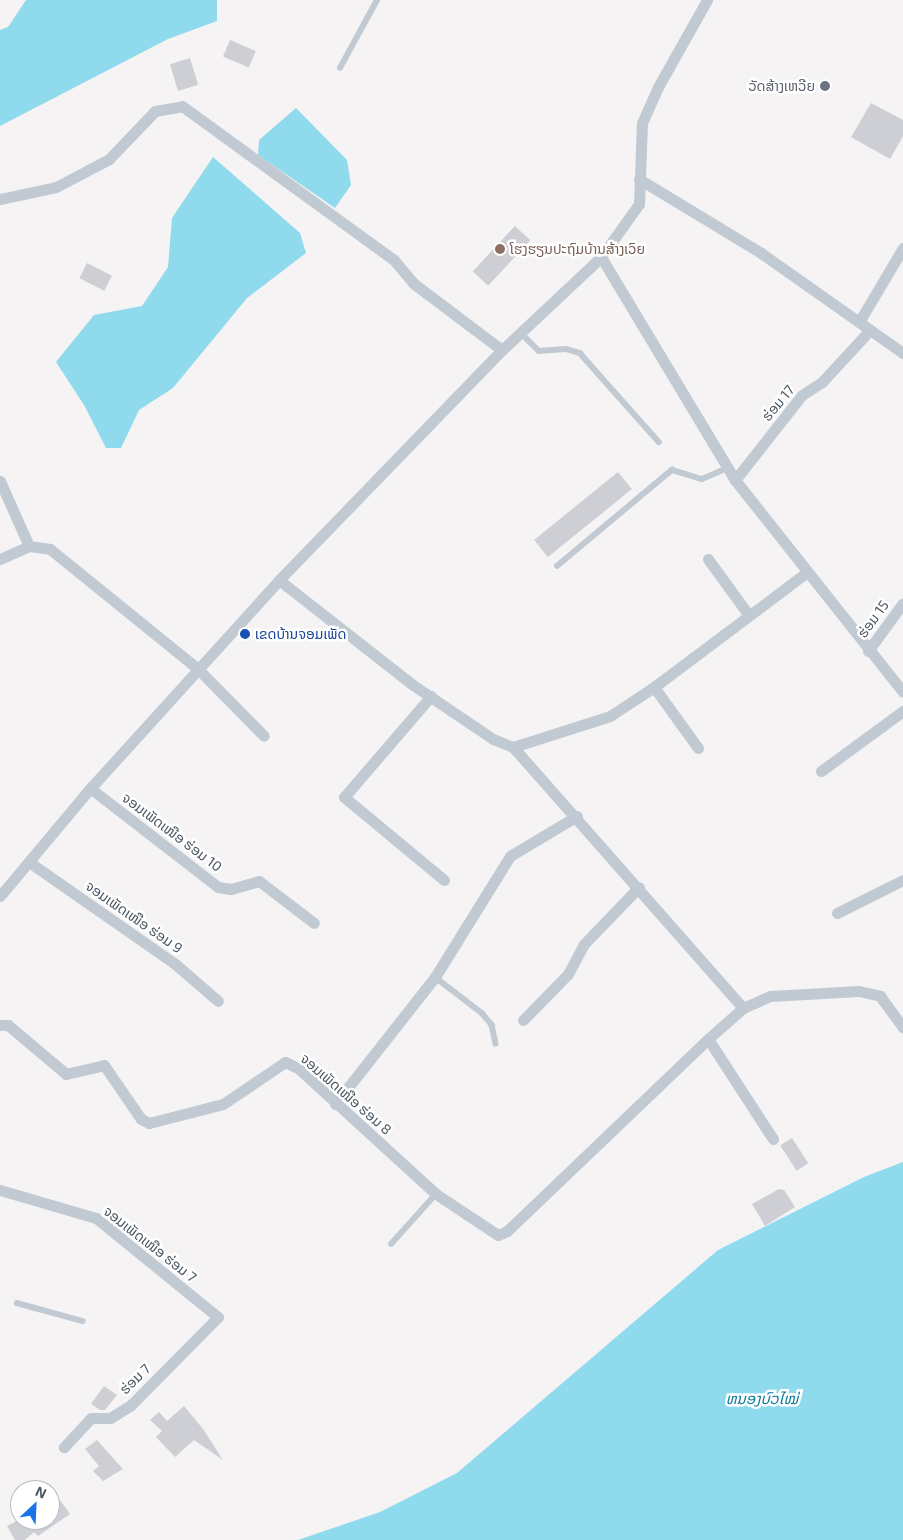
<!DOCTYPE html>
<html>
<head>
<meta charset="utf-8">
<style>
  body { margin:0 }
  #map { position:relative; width:903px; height:1540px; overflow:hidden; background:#f5f3f3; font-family:"Exo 2","Noto Sans Lao",sans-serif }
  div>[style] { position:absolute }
  .water>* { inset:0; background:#90daee }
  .building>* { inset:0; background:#cdcfd5; transform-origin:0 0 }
  .service>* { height:5.5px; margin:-2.75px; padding:0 2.75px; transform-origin:2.75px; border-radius:2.75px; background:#c1cad2 }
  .minor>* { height:11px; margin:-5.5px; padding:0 5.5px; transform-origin:5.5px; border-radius:5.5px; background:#c1cad2 }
  .dots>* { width:14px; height:14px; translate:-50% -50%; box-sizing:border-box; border:2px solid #fff; border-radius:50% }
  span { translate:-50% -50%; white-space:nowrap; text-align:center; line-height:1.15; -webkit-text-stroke:5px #fff; paint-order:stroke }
  .worship-label { font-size:14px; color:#5b616d }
  .right { translate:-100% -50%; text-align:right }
  .education-label { font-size:14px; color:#785e54 }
  .left { translate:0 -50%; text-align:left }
  .street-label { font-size:14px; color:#4a5661 }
  .transit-label { font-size:14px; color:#164399 }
  .water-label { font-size:15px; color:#0c7c9b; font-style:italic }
  .north { position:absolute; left:10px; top:1480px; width:50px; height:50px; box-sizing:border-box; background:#fff; border:1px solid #b7bbc0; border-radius:50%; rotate:25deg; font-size:14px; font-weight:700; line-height:20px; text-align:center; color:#4a5661 }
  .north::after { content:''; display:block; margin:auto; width:18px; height:22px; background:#1a73e8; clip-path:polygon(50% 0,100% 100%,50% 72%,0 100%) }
</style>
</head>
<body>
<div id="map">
  <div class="water">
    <div style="clip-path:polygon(26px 0,217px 0,217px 21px,168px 39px,0 126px,0 30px,8px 27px)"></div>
    <div style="clip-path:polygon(296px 108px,347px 160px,351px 185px,335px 208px,258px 155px,259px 140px)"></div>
    <div style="clip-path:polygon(213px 157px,300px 233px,306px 253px,247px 298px,173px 388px,139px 410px,121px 448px,106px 448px,84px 405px,56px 362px,94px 315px,142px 306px,168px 267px,172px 218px)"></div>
    <div style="clip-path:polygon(903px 1162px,903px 1540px,298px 1540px,380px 1512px,457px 1473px,718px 1250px,864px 1177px)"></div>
  </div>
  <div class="building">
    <div style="left:230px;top:40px;width:28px;height:18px;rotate:23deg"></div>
    <div style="left:190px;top:58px;width:28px;height:21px;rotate:73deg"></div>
    <div style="clip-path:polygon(871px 103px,903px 120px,903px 136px,890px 159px,851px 137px)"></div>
    <div style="left:515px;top:226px;width:21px;height:62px;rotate:43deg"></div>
    <div style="left:87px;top:263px;width:28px;height:17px;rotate:27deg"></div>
    <div style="left:618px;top:472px;width:22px;height:108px;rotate:51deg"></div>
    <div style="left:792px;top:1138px;width:30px;height:14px;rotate:57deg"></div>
    <div style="clip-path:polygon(779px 1189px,784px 1190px,795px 1207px,765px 1226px,752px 1204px)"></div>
    <div style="clip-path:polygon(104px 1386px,117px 1395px,105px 1410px,100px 1410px,91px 1404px)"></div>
    <div style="clip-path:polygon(184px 1406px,203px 1429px,223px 1460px,194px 1440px,175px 1457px,156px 1437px,162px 1431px,150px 1420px,159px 1412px,167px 1421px)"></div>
    <div style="clip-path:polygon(97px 1440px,123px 1469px,103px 1481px,93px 1471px,99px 1466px,85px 1449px)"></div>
    <div style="clip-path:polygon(50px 1486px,70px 1514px,38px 1536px,34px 1532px,25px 1540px,15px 1540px,7px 1526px,19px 1520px,50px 1520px)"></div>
  </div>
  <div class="service">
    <div style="left:340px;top:68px;width:77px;rotate:-61.4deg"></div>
    <div style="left:521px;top:333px;width:25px;rotate:45deg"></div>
    <div style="left:539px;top:351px;width:27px;rotate:-4deg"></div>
    <div style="left:566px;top:349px;width:15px;rotate:16deg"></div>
    <div style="left:580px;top:353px;width:119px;rotate:48.4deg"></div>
    <div style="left:557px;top:566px;width:150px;rotate:-39.9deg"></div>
    <div style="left:672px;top:470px;width:31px;rotate:17deg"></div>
    <div style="left:702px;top:479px;width:28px;rotate:-23deg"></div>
    <div style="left:435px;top:977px;width:59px;rotate:37.5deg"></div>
    <div style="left:482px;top:1013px;width:16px;rotate:50deg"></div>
    <div style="left:492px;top:1025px;width:19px;rotate:78deg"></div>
    <div style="left:391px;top:1244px;width:67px;rotate:-48deg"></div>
    <div style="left:17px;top:1303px;width:68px;rotate:15.3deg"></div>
  </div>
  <div class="minor">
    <div style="left:639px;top:179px;width:143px;rotate:31.2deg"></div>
    <div style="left:761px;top:253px;width:174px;rotate:35.2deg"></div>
    <div style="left:0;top:199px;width:57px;rotate:-12.1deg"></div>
    <div style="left:56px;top:187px;width:60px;rotate:-27.8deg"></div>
    <div style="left:109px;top:159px;width:66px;rotate:-46.2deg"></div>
    <div style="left:155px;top:111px;width:27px;rotate:-10deg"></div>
    <div style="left:182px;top:106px;width:262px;rotate:36deg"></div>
    <div style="left:394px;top:260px;width:30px;rotate:50deg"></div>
    <div style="left:413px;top:283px;width:111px;rotate:37deg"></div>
    <div style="left:601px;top:257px;width:260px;rotate:59deg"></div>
    <div style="left:735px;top:480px;width:270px;rotate:51.6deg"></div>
    <div style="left:859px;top:322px;width:86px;rotate:-59.3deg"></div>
    <div style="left:735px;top:480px;width:108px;rotate:-51.8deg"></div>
    <div style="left:802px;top:395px;width:24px;rotate:-33deg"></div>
    <div style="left:822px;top:382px;width:71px;rotate:-47.3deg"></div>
    <div style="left:0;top:481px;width:71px;rotate:66deg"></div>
    <div style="left:29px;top:546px;width:21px;rotate:8deg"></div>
    <div style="left:50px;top:549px;width:189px;rotate:39deg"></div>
    <div style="left:197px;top:668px;width:95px;rotate:45.4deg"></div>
    <div style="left:0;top:559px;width:32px;rotate:-24deg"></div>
    <div style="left:708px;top:559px;width:68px;rotate:54deg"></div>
    <div style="left:279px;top:580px;width:170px;rotate:38.1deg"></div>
    <div style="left:413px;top:685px;width:97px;rotate:34deg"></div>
    <div style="left:493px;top:739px;width:22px;rotate:22deg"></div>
    <div style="left:513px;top:747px;width:348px;rotate:48.6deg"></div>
    <div style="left:868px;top:651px;width:59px;rotate:-53.9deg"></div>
    <div style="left:431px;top:696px;width:133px;rotate:130.7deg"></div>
    <div style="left:344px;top:797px;width:130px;rotate:39.7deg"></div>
    <div style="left:513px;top:747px;width:102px;rotate:-17.7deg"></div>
    <div style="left:610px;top:716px;width:53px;rotate:-33.4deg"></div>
    <div style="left:698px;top:748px;width:75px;rotate:-125.8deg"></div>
    <div style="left:654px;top:687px;width:190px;rotate:-36.9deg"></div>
    <div style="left:821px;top:771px;width:102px;rotate:-36.2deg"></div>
    <div style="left:90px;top:788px;width:162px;rotate:37.7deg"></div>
    <div style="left:218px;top:887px;width:13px;rotate:9deg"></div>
    <div style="left:231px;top:889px;width:29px;rotate:-16deg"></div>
    <div style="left:259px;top:881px;width:69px;rotate:37.4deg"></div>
    <div style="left:29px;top:862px;width:177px;rotate:34.9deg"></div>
    <div style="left:174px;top:963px;width:58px;rotate:40.8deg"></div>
    <div style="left:0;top:896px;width:134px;rotate:-50.1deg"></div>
    <div style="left:86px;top:793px;width:287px;rotate:-47.8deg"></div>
    <div style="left:279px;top:580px;width:320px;rotate:-45.9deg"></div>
    <div style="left:502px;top:350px;width:136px;rotate:-43.2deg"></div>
    <div style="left:601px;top:257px;width:65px;rotate:-54.4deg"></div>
    <div style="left:639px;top:204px;width:81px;rotate:-87.9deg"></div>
    <div style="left:642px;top:123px;width:39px;rotate:-66deg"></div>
    <div style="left:658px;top:87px;width:100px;rotate:-60.6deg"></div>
    <div style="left:837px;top:913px;width:74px;rotate:-26.6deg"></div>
    <div style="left:523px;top:1020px;width:64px;rotate:-45.6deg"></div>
    <div style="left:568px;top:974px;width:34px;rotate:-62deg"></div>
    <div style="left:584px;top:944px;width:79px;rotate:-46deg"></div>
    <div style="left:0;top:1025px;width:8px"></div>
    <div style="left:8px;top:1025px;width:76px;rotate:40.2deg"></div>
    <div style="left:66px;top:1074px;width:39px;rotate:-13deg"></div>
    <div style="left:104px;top:1065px;width:65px;rotate:55.6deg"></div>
    <div style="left:141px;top:1119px;width:9px;rotate:27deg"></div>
    <div style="left:149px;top:1123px;width:76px;rotate:-14.4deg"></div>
    <div style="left:223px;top:1104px;width:75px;rotate:-34.1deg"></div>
    <div style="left:285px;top:1062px;width:14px;rotate:25deg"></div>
    <div style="left:298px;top:1068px;width:187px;rotate:42.4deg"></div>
    <div style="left:436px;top:1194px;width:74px;rotate:33.5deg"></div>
    <div style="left:498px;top:1235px;width:10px;rotate:-24deg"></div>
    <div style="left:507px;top:1231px;width:278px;rotate:-43.7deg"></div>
    <div style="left:335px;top:1104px;width:162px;rotate:-51.8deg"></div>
    <div style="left:435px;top:977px;width:142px;rotate:-58.2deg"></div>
    <div style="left:510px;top:856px;width:78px;rotate:-30.8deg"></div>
    <div style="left:773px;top:1139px;width:119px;rotate:-123deg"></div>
    <div style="left:708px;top:1039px;width:47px;rotate:-41.5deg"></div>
    <div style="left:743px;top:1008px;width:30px;rotate:-24deg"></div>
    <div style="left:770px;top:996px;width:89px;rotate:-3.2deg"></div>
    <div style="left:859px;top:991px;width:22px;rotate:13deg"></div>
    <div style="left:880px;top:996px;width:39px;rotate:54deg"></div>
    <div style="left:0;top:1190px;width:100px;rotate:16.3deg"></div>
    <div style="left:96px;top:1218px;width:157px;rotate:39.1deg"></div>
    <div style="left:218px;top:1317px;width:124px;rotate:134.7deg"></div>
    <div style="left:131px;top:1405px;width:25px;rotate:148deg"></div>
    <div style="left:110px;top:1418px;width:19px;rotate:180deg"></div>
    <div style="left:91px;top:1418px;width:40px;rotate:133deg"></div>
  </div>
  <div class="dots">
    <div style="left:825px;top:86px;background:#6b7280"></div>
    <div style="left:500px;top:249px;background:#8d6e63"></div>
    <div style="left:245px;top:634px;background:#1a4fb4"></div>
  </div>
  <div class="worship-label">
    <span class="right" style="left:815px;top:86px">ວັດສ້າງເຫວີຍ</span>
  </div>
  <div class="education-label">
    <span class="left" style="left:510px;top:249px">ໂຮງຮຽນປະຖົມບ້ານສ້າງເວົຍ</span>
  </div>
  <div class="street-label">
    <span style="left:778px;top:403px;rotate:-50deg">ຮ່ອມ 17</span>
    <span style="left:873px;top:619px;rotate:-54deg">ຮ່ອມ 15</span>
    <span style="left:172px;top:832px;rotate:37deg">ຈອມເພັດເໜືອ ຮ່ອມ 10</span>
    <span style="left:134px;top:917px;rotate:35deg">ຈອມເພັດເໜືອ ຮ່ອມ 9</span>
    <span style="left:346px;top:1094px;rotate:41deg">ຈອມເພັດເໜືອ ຮ່ອມ 8</span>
    <span style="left:150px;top:1244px;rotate:38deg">ຈອມເພັດເໜືອ ຮ່ອມ 7</span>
    <span style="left:135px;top:1379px;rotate:-44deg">ຮ່ອມ 7</span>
  </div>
  <div class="transit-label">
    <span class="left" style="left:255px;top:634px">ເຂດບ້ານຈອມເພັດ</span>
  </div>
  <div class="water-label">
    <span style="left:762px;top:1399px">ຫນອງບົວໄໝ່</span>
  </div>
  <div class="north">N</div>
</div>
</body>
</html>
